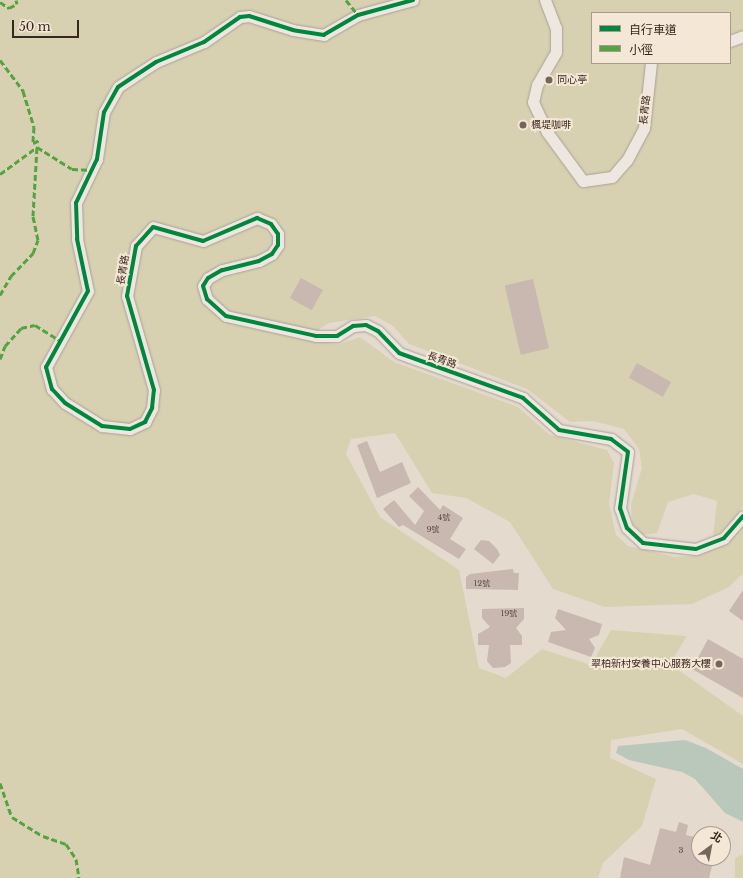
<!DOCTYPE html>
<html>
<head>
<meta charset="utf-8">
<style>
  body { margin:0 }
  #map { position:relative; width:743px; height:878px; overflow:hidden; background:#e5dace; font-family:"Libre Baskerville","Noto Sans TC",serif }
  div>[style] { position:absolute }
  .green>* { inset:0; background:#d7d1b1 }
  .water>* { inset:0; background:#bac8bc }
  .building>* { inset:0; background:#c8b8af; transform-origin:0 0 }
  .roads { filter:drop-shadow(0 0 1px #aaa097) drop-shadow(0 0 1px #aaa097) }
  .minor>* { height:11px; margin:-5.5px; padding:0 5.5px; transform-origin:5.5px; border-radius:5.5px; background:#ede7e0 }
  .quiet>* { height:3px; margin-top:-1.5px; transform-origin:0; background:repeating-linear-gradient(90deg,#53a341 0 6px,transparent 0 9px) }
  .cycleway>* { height:4px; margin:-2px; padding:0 2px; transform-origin:2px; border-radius:2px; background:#00873e }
  .dots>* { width:11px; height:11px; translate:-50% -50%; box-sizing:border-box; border:2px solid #f5e7d5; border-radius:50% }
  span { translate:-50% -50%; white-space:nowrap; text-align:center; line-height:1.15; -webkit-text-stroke:4px #f5e7d5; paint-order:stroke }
  .number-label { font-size:8px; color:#5d4b43 }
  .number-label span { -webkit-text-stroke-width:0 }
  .poi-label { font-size:10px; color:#39271f }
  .left { translate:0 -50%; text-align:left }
  .right { translate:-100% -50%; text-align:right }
  .street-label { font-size:10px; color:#39271f }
  .legend { position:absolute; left:591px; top:12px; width:140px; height:52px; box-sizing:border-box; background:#f5e7d5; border:1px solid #aa9a8c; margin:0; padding:5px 7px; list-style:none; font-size:12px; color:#39271f }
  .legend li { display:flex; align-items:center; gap:8px; height:20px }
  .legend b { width:20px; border:1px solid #aa9a8c }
  .north { position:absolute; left:691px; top:826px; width:40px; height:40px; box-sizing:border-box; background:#f5e7d5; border:1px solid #aa9a8c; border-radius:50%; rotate:32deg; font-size:11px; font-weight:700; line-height:16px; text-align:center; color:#39271f }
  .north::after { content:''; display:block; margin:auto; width:14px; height:18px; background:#75665c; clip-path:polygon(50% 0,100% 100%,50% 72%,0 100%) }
  .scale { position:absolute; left:12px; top:20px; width:67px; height:18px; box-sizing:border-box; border:2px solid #39271f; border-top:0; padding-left:5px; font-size:12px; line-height:14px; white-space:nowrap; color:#39271f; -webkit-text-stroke:3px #f5e7d5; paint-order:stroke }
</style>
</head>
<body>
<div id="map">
  <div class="green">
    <div style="clip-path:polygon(evenodd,0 0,743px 0,743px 506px,728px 529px,713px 537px,717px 501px,694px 494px,668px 502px,657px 533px,643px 535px,632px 523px,631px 504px,642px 468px,639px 449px,624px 429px,593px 421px,570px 422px,527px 389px,409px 344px,393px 326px,375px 316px,329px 323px,318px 330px,318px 342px,340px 344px,360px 337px,394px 362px,518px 407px,550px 435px,607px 450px,614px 463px,609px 504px,616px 535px,628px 546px,675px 557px,702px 555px,743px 527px,743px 573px,729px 587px,692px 604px,605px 607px,553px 589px,510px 522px,466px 498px,432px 493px,395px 433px,351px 439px,346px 454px,380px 517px,459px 570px,479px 668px,506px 678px,542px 649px,591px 665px,611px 630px,687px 636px,670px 664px,743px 716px,743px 764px,682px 729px,611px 740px,610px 758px,656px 779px,642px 826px,603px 863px,598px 878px,0 878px,0 0,592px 13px,730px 13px,730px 63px,592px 63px,592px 13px)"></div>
    <div style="clip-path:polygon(743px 854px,743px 878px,735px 878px,735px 858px)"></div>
  </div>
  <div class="water">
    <div style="clip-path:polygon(685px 740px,706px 748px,743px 769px,743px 822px,725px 813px,695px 779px,682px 772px,629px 760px,616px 753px,618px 746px)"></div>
  </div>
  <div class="building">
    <div style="left:301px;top:278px;width:25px;height:23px;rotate:29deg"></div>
    <div style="left:533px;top:279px;width:71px;height:29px;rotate:77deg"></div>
    <div style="left:637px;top:363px;width:39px;height:17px;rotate:29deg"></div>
    <div style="clip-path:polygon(367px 441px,380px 472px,402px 462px,411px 483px,377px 498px,357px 445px)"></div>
    <div style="clip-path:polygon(418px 487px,440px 510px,443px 505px,463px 518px,450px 539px,466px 549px,459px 559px,403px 525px,399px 527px,383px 509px,394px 500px,415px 525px,424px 511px,409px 496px)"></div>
    <div style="clip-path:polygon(481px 540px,489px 541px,497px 549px,500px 555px,493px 564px,474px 549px)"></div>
    <div style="clip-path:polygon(513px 569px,514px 573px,519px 573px,518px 590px,466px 589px,466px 577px,470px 574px)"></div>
    <div style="clip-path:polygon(743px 590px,743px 621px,729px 611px)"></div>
    <div style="clip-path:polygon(524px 608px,524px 619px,516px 628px,522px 636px,522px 645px,510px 645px,511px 663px,505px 667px,493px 668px,487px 661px,489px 645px,478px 645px,478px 634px,490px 627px,482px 618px,482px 609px)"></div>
    <div style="clip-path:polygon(558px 609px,602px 624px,599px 635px,589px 639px,595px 648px,591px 657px,548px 642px,551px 632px,566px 630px,555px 618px)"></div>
    <div style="clip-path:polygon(708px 639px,743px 659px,743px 698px,692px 669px)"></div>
    <div style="clip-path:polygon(679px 822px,688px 825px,686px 835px,699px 838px,699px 858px,714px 858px,709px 878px,620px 878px,624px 857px,650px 865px,660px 828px,676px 832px)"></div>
  </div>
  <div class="roads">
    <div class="minor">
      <div style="left:413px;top:0;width:57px;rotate:164.7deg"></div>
      <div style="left:358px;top:15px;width:39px;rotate:150deg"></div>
      <div style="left:324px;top:35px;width:31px;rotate:-171deg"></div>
      <div style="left:293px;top:30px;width:46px;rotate:-162.3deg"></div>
      <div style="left:249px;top:16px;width:9px;rotate:174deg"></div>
      <div style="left:240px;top:17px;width:44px;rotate:145.2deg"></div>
      <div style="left:204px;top:42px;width:52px;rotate:157.4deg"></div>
      <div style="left:156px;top:62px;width:45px;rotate:146.7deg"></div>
      <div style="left:118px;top:87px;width:29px;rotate:119deg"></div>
      <div style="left:104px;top:112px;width:48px;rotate:98.5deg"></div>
      <div style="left:97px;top:159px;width:49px;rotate:115.5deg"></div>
      <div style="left:76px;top:203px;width:36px;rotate:88deg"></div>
      <div style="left:77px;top:239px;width:53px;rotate:78.1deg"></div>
      <div style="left:88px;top:291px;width:87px;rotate:118.9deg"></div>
      <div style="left:46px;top:367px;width:23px;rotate:75deg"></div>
      <div style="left:52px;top:389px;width:19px;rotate:47deg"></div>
      <div style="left:65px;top:403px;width:44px;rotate:31.9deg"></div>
      <div style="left:102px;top:426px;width:28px;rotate:6deg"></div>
      <div style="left:130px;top:429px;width:17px;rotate:-25deg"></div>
      <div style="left:145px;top:422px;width:16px;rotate:-63deg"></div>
      <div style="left:152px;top:408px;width:18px;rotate:-84deg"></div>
      <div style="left:154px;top:390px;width:98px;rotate:-106deg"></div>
      <div style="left:127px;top:296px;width:51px;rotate:-79.8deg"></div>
      <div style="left:136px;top:246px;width:25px;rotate:-48deg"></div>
      <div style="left:153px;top:227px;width:52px;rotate:15.6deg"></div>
      <div style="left:203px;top:241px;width:59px;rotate:-23.1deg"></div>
      <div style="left:257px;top:218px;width:15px;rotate:23deg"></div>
      <div style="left:271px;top:224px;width:12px;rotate:55deg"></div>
      <div style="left:278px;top:234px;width:11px;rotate:90deg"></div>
      <div style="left:278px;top:245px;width:11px;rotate:124deg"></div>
      <div style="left:272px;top:254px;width:15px;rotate:152deg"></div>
      <div style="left:259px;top:261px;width:38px;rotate:166deg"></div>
      <div style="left:222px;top:270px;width:16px;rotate:150deg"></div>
      <div style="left:208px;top:278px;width:9px;rotate:122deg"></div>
      <div style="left:203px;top:286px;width:14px;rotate:73deg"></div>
      <div style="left:207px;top:299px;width:25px;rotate:42deg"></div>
      <div style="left:226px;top:316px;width:92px;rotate:12.5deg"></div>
      <div style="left:316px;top:336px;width:21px"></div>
      <div style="left:337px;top:336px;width:19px;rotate:-32deg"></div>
      <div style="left:353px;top:326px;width:13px;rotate:-4deg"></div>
      <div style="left:366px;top:325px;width:13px;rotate:27deg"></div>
      <div style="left:378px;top:331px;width:30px;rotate:46deg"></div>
      <div style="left:399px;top:353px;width:132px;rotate:19.9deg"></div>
      <div style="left:523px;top:398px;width:48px;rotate:41.6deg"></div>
      <div style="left:559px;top:430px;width:53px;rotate:9.8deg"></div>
      <div style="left:611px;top:439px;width:21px;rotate:37deg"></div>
      <div style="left:628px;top:452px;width:57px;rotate:98.1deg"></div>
      <div style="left:620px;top:508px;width:21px;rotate:71deg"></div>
      <div style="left:627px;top:528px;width:22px;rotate:43deg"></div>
      <div style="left:643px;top:543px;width:53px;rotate:6.5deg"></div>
      <div style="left:696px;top:549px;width:30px;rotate:-21deg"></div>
      <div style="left:724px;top:538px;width:29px;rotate:-49deg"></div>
      <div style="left:545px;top:0;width:30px;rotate:69deg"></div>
      <div style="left:556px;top:28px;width:24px;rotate:90deg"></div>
      <div style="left:556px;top:52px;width:38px;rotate:120deg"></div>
      <div style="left:537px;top:85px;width:17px;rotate:103deg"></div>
      <div style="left:533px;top:102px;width:33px;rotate:65deg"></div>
      <div style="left:547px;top:132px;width:61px;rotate:53.7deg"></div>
      <div style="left:583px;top:181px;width:29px;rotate:-8deg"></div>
      <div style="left:612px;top:177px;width:23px;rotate:-49deg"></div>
      <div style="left:627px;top:160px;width:36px;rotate:-62deg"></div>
      <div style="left:644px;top:128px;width:65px;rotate:-83.9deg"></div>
      <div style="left:730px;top:41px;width:14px;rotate:-21deg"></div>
    </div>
  </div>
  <div class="quiet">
    <div style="left:346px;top:0;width:19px;rotate:51deg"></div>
    <div style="left:0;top:2px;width:11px;rotate:34deg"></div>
    <div style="left:9px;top:8px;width:9px;rotate:-27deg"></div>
    <div style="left:17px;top:4px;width:4px;rotate:-104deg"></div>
    <div style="left:0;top:60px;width:39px;rotate:53deg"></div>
    <div style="left:23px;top:91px;width:38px;rotate:73deg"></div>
    <div style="left:34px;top:127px;width:16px;rotate:94deg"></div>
    <div style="left:33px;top:143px;width:8px;rotate:-23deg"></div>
    <div style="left:0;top:174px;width:46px;rotate:-36.1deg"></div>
    <div style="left:37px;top:147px;width:41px;rotate:32.2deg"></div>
    <div style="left:72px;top:169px;width:21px;rotate:3deg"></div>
    <div style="left:0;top:295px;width:22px;rotate:-60deg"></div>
    <div style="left:11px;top:276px;width:32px;rotate:-46deg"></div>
    <div style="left:33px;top:253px;width:14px;rotate:-69deg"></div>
    <div style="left:38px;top:240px;width:25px;rotate:-102deg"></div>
    <div style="left:33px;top:216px;width:69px;rotate:-86.7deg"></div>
    <div style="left:0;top:359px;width:14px;rotate:-69deg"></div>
    <div style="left:5px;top:346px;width:24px;rotate:-48deg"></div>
    <div style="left:21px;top:328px;width:14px;rotate:-12deg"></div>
    <div style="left:35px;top:325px;width:28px;rotate:32deg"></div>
    <div style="left:0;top:783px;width:36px;rotate:71deg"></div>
    <div style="left:12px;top:817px;width:36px;rotate:32deg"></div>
    <div style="left:43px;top:836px;width:24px;rotate:19deg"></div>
    <div style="left:66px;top:844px;width:18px;rotate:56deg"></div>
    <div style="left:76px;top:859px;width:19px;rotate:81deg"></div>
  </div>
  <div class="cycleway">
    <div style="left:413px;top:0;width:57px;rotate:164.7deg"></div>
    <div style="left:358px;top:15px;width:39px;rotate:150deg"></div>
    <div style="left:324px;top:35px;width:31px;rotate:-171deg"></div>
    <div style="left:293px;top:30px;width:46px;rotate:-162.3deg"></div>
    <div style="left:249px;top:16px;width:9px;rotate:174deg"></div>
    <div style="left:240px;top:17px;width:44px;rotate:145.2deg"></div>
    <div style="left:204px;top:42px;width:52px;rotate:157.4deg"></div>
    <div style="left:156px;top:62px;width:45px;rotate:146.7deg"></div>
    <div style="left:118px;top:87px;width:29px;rotate:119deg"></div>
    <div style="left:104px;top:112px;width:48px;rotate:98.5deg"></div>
    <div style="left:97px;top:159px;width:49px;rotate:115.5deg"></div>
    <div style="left:76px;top:203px;width:36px;rotate:88deg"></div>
    <div style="left:77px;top:239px;width:53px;rotate:78.1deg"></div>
    <div style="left:88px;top:291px;width:87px;rotate:118.9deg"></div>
    <div style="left:46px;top:367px;width:23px;rotate:75deg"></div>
    <div style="left:52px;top:389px;width:19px;rotate:47deg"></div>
    <div style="left:65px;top:403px;width:44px;rotate:31.9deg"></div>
    <div style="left:102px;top:426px;width:28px;rotate:6deg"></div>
    <div style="left:130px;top:429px;width:17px;rotate:-25deg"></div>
    <div style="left:145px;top:422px;width:16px;rotate:-63deg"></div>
    <div style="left:152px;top:408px;width:18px;rotate:-84deg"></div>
    <div style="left:154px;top:390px;width:98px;rotate:-106deg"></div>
    <div style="left:127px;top:296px;width:51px;rotate:-79.8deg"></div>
    <div style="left:136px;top:246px;width:25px;rotate:-48deg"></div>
    <div style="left:153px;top:227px;width:52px;rotate:15.6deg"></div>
    <div style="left:203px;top:241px;width:59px;rotate:-23.1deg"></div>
    <div style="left:257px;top:218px;width:15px;rotate:23deg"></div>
    <div style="left:271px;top:224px;width:12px;rotate:55deg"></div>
    <div style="left:278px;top:234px;width:11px;rotate:90deg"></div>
    <div style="left:278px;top:245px;width:11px;rotate:124deg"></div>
    <div style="left:272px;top:254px;width:15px;rotate:152deg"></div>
    <div style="left:259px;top:261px;width:38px;rotate:166deg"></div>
    <div style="left:222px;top:270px;width:16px;rotate:150deg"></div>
    <div style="left:208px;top:278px;width:9px;rotate:122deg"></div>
    <div style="left:203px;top:286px;width:14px;rotate:73deg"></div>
    <div style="left:207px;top:299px;width:25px;rotate:42deg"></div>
    <div style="left:226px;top:316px;width:92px;rotate:12.5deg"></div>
    <div style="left:316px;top:336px;width:21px"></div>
    <div style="left:337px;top:336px;width:19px;rotate:-32deg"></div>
    <div style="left:353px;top:326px;width:13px;rotate:-4deg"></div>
    <div style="left:366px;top:325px;width:13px;rotate:27deg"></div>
    <div style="left:378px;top:331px;width:30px;rotate:46deg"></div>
    <div style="left:399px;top:353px;width:132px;rotate:19.9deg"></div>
    <div style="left:523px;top:398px;width:48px;rotate:41.6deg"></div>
    <div style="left:559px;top:430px;width:53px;rotate:9.8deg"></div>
    <div style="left:611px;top:439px;width:21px;rotate:37deg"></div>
    <div style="left:628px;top:452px;width:57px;rotate:98.1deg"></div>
    <div style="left:620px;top:508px;width:21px;rotate:71deg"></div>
    <div style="left:627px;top:528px;width:22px;rotate:43deg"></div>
    <div style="left:643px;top:543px;width:53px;rotate:6.5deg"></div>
    <div style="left:696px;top:549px;width:30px;rotate:-21deg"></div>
    <div style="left:724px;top:538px;width:29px;rotate:-49deg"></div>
  </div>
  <div class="dots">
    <div style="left:549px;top:80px;background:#75665c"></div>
    <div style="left:523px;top:125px;background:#75665c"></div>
    <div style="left:719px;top:664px;background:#75665c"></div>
  </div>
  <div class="number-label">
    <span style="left:444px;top:518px">4號</span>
    <span style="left:433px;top:530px">9號</span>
    <span style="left:482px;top:584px">12號</span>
    <span style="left:509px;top:614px">19號</span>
    <span style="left:681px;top:851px">3</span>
  </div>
  <div class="poi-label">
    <span class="left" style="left:557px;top:80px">同心亭</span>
    <span class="left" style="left:531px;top:125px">楓堤咖啡</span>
    <span class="right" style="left:711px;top:664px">翠柏新村安養中心服務大樓</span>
  </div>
  <div class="street-label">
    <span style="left:645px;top:110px;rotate:-83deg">長青路</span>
    <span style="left:123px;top:270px;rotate:-81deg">長青路</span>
    <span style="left:442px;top:360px;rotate:19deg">長青路</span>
  </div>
  <ul class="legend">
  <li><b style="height:5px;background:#00873e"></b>自行車道</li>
  <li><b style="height:5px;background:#53a341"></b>小徑</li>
  </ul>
  <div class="north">北</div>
  <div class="scale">50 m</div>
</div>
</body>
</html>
